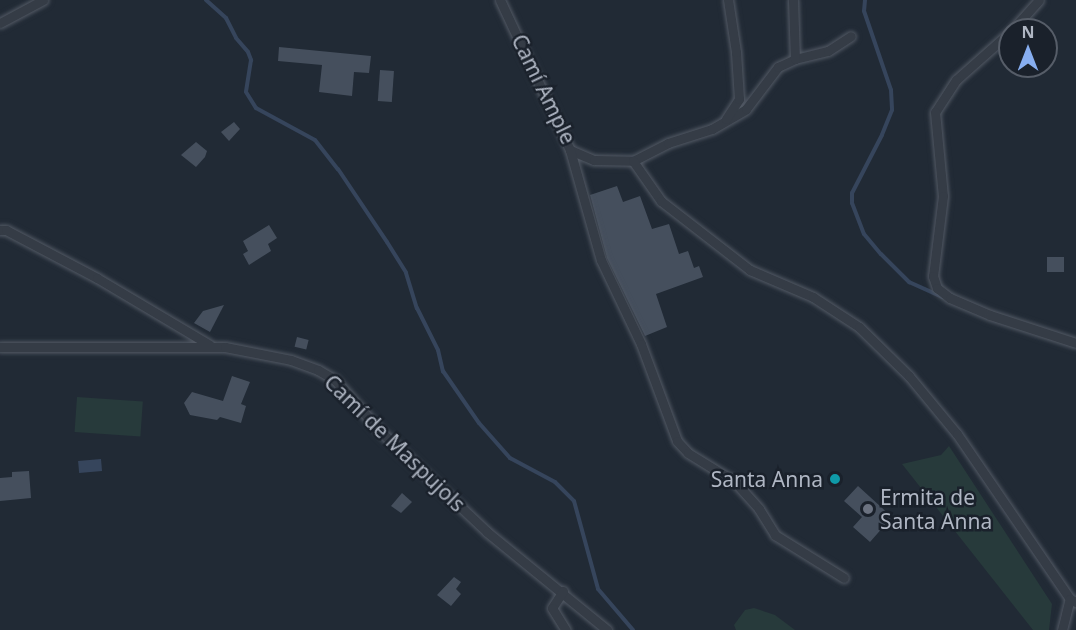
<!DOCTYPE html>
<html>
<head>
<meta charset="utf-8">
<style>
  body { margin:0 }
  #map { position:relative; width:1076px; height:630px; overflow:hidden; background:#212a35; font-family:"Noto Sans",sans-serif }
  div>[style] { position:absolute }
  .green>* { inset:0; background:#273a3b; transform-origin:0 0 }
  .water>* { inset:0; background:#36455c; transform-origin:0 0 }
  .stream>* { height:4px; margin:-2px; padding:0 2px; transform-origin:2px; border-radius:2px; background:#36455c }
  .building>* { inset:0; background:#454f5d; transform-origin:0 0 }
  .roads { filter:drop-shadow(0 0 2px #525964) drop-shadow(0 0 2px #525964) }
  .street>* { height:9px; margin:-4.5px; padding:0 4.5px; transform-origin:4.5px; border-radius:4.5px; background:#353c46 }
  .dots>* { width:16px; height:16px; translate:-50% -50%; box-sizing:border-box; border:3px solid #1a212b; border-radius:50% }
  span { translate:-50% -50%; white-space:nowrap; text-align:center; line-height:1.15; -webkit-text-stroke:5px #1a212b; paint-order:stroke }
  .street-label { font-size:21px; color:#afb6c3 }
  .poi-label { font-size:21px; color:#afb6c3 }
  .right { translate:-100% -50%; text-align:right }
  .left { translate:0 -50%; text-align:left }
  .north { position:absolute; left:998px; top:18px; width:60px; height:60px; box-sizing:border-box; background:#1a212b; border:2px solid #565d68; border-radius:50%; rotate:0deg; font-size:16px; font-weight:700; line-height:24px; text-align:center; color:#afb6c3 }
  .north::after { content:''; display:block; margin:auto; width:21px; height:27px; background:#87aef0; clip-path:polygon(50% 0,100% 100%,50% 72%,0 100%) }
</style>
</head>
<body>
<div id="map">
  <div class="green">
    <div style="left:77px;top:397px;width:66px;height:35px;rotate:4deg"></div>
    <div style="clip-path:polygon(949px 446px,1052px 604px,1049px 630px,1033px 630px,902px 464px,941px 455px)"></div>
    <div style="clip-path:polygon(754px 608px,775px 615px,795px 630px,736px 630px,734px 625px,745px 610px)"></div>
  </div>
  <div class="water">
    <div style="left:101px;top:459px;width:12px;height:23px;rotate:85deg"></div>
  </div>
  <div class="stream">
    <div style="left:206px;top:0;width:27px;rotate:42deg"></div>
    <div style="left:226px;top:18px;width:22px;rotate:63deg"></div>
    <div style="left:236px;top:38px;width:18px;rotate:49deg"></div>
    <div style="left:248px;top:52px;width:9px;rotate:69deg"></div>
    <div style="left:251px;top:60px;width:32px;rotate:99deg"></div>
    <div style="left:246px;top:92px;width:19px;rotate:58deg"></div>
    <div style="left:256px;top:108px;width:67px;rotate:28.5deg"></div>
    <div style="left:315px;top:140px;width:37px;rotate:52deg"></div>
    <div style="left:338px;top:169px;width:88px;rotate:56.1deg"></div>
    <div style="left:387px;top:242px;width:36px;rotate:58deg"></div>
    <div style="left:406px;top:273px;width:37px;rotate:73deg"></div>
    <div style="left:417px;top:308px;width:47px;rotate:63.4deg"></div>
    <div style="left:438px;top:350px;width:22px;rotate:77deg"></div>
    <div style="left:443px;top:371px;width:63px;rotate:55.3deg"></div>
    <div style="left:479px;top:423px;width:47px;rotate:48.5deg"></div>
    <div style="left:510px;top:458px;width:51px;rotate:28.1deg"></div>
    <div style="left:555px;top:482px;width:27px;rotate:45deg"></div>
    <div style="left:574px;top:501px;width:91px;rotate:74.7deg"></div>
    <div style="left:598px;top:589px;width:54px;rotate:49.5deg"></div>
    <div style="left:865px;top:0;width:11px;rotate:95deg"></div>
    <div style="left:864px;top:11px;width:83px;rotate:71.1deg"></div>
    <div style="left:891px;top:90px;width:20px;rotate:87deg"></div>
    <div style="left:892px;top:110px;width:27px;rotate:112deg"></div>
    <div style="left:882px;top:135px;width:65px;rotate:117.3deg"></div>
    <div style="left:852px;top:193px;width:10px;rotate:90deg"></div>
    <div style="left:852px;top:203px;width:33px;rotate:69deg"></div>
    <div style="left:864px;top:234px;width:26px;rotate:50deg"></div>
    <div style="left:881px;top:254px;width:40px;rotate:45deg"></div>
    <div style="left:909px;top:282px;width:37px;rotate:24deg"></div>
  </div>
  <div class="building">
    <div style="clip-path:polygon(279px 47px,371px 56px,369px 73px,354px 72px,352px 96px,319px 92px,322px 65px,278px 61px)"></div>
    <div style="left:380px;top:70px;width:14px;height:31px;rotate:4deg"></div>
    <div style="clip-path:polygon(234px 122px,240px 129px,229px 141px,221px 132px)"></div>
    <div style="clip-path:polygon(196px 142px,207px 151px,205px 157px,196px 167px,181px 155px)"></div>
    <div style="clip-path:polygon(617px 186px,623px 202px,640px 196px,652px 229px,669px 224px,679px 254px,688px 251px,694px 268px,699px 266px,703px 277px,656px 294px,667px 327px,645px 336px,607px 258px,590px 195px)"></div>
    <div style="clip-path:polygon(269px 225px,277px 238px,268px 244px,271px 251px,249px 265px,243px 254px,248px 251px,243px 241px)"></div>
    <div style="left:1047px;top:257px;width:17px;height:15px"></div>
    <div style="clip-path:polygon(224px 305px,210px 332px,194px 323px,203px 311px)"></div>
    <div style="left:297px;top:337px;width:12px;height:10px;rotate:14deg"></div>
    <div style="clip-path:polygon(232px 376px,250px 382px,241px 404px,246px 406px,241px 423px,220px 417px,217px 420px,190px 415px,184px 403px,192px 392px,223px 401px)"></div>
    <div style="clip-path:polygon(29px 471px,31px 498px,0 501px,0 478px,12px 477px,12px 472px)"></div>
    <div style="clip-path:polygon(858px 486px,892px 517px,870px 542px,853px 527px,862px 517px,844px 501px)"></div>
    <div style="clip-path:polygon(402px 493px,412px 502px,401px 513px,391px 506px)"></div>
    <div style="clip-path:polygon(454px 577px,461px 582px,456px 589px,461px 594px,451px 606px,437px 595px)"></div>
  </div>
  <div class="roads">
    <div class="street">
      <div style="left:500px;top:0;width:166px;rotate:65deg"></div>
      <div style="left:570px;top:150px;width:26px;rotate:23deg"></div>
      <div style="left:594px;top:160px;width:39px;rotate:1deg"></div>
      <div style="left:633px;top:161px;width:39px;rotate:-27deg"></div>
      <div style="left:668px;top:143px;width:46px;rotate:-17.7deg"></div>
      <div style="left:712px;top:129px;width:39px;rotate:-30deg"></div>
      <div style="left:746px;top:109px;width:53px;rotate:-52.7deg"></div>
      <div style="left:778px;top:67px;width:19px;rotate:-25deg"></div>
      <div style="left:795px;top:59px;width:34px;rotate:-14deg"></div>
      <div style="left:828px;top:51px;width:27px;rotate:-33deg"></div>
      <div style="left:793px;top:0;width:59px;rotate:88.1deg"></div>
      <div style="left:0;top:23px;width:49px;rotate:-28.1deg"></div>
      <div style="left:1012px;top:30px;width:40px;rotate:-48deg"></div>
      <div style="left:1010px;top:32px;width:72px;rotate:138.4deg"></div>
      <div style="left:956px;top:80px;width:38px;rotate:123deg"></div>
      <div style="left:935px;top:112px;width:84px;rotate:84.6deg"></div>
      <div style="left:943px;top:196px;width:81px;rotate:97.1deg"></div>
      <div style="left:933px;top:276px;width:13px;rotate:72deg"></div>
      <div style="left:937px;top:288px;width:16px;rotate:38deg"></div>
      <div style="left:950px;top:298px;width:43px;rotate:23deg"></div>
      <div style="left:990px;top:315px;width:90px;rotate:18deg"></div>
      <div style="left:726px;top:119px;width:24px;rotate:-57deg"></div>
      <div style="left:739px;top:99px;width:47px;rotate:-93.7deg"></div>
      <div style="left:736px;top:52px;width:53px;rotate:-98.7deg"></div>
      <div style="left:570px;top:150px;width:114px;rotate:74.3deg"></div>
      <div style="left:601px;top:260px;width:93px;rotate:64.5deg"></div>
      <div style="left:641px;top:344px;width:103px;rotate:69.6deg"></div>
      <div style="left:677px;top:441px;width:16px;rotate:47deg"></div>
      <div style="left:688px;top:453px;width:55px;rotate:31.7deg"></div>
      <div style="left:735px;top:482px;width:36px;rotate:48deg"></div>
      <div style="left:759px;top:509px;width:31px;rotate:58deg"></div>
      <div style="left:775px;top:535px;width:81px;rotate:31.9deg"></div>
      <div style="left:633px;top:161px;width:49px;rotate:55deg"></div>
      <div style="left:661px;top:201px;width:113px;rotate:37.8deg"></div>
      <div style="left:750px;top:270px;width:69px;rotate:23.2deg"></div>
      <div style="left:813px;top:297px;width:55px;rotate:33.1deg"></div>
      <div style="left:859px;top:327px;width:70px;rotate:44.4deg"></div>
      <div style="left:909px;top:376px;width:75px;rotate:50.4deg"></div>
      <div style="left:957px;top:434px;width:200px;rotate:55.6deg"></div>
      <div style="left:1070px;top:599px;width:7px;rotate:27deg"></div>
      <div style="left:0;top:230px;width:6px"></div>
      <div style="left:6px;top:230px;width:103px;rotate:27.8deg"></div>
      <div style="left:97px;top:278px;width:131px;rotate:30.7deg"></div>
      <div style="left:0;top:347px;width:225px"></div>
      <div style="left:225px;top:347px;width:67px;rotate:11.1deg"></div>
      <div style="left:291px;top:360px;width:29px;rotate:20deg"></div>
      <div style="left:318px;top:370px;width:20px;rotate:30deg"></div>
      <div style="left:335px;top:380px;width:68px;rotate:48.6deg"></div>
      <div style="left:380px;top:431px;width:147px;rotate:43.3deg"></div>
      <div style="left:487px;top:532px;width:155px;rotate:39.2deg"></div>
      <div style="left:563px;top:591px;width:20px;rotate:123deg"></div>
      <div style="left:552px;top:608px;width:26px;rotate:58deg"></div>
      <div style="left:1062px;top:630px;width:32px;rotate:-76deg"></div>
    </div>
  </div>
  <div class="dots">
    <div style="left:835px;top:479px;background:#0f9aa8"></div>
    <div style="left:868px;top:509px;background:#6b7280"></div>
  </div>
  <div class="street-label">
    <span style="left:544px;top:89px;rotate:64deg">Camí Ample</span>
    <span style="left:395px;top:443px;rotate:44deg">Camí de Maspujols</span>
  </div>
  <div class="poi-label">
    <span class="right" style="left:823px;top:479px">Santa Anna</span>
    <span class="left" style="left:880px;top:509px">Ermita de<br>Santa Anna</span>
  </div>
  <div class="north">N</div>
</div>
</body>
</html>
